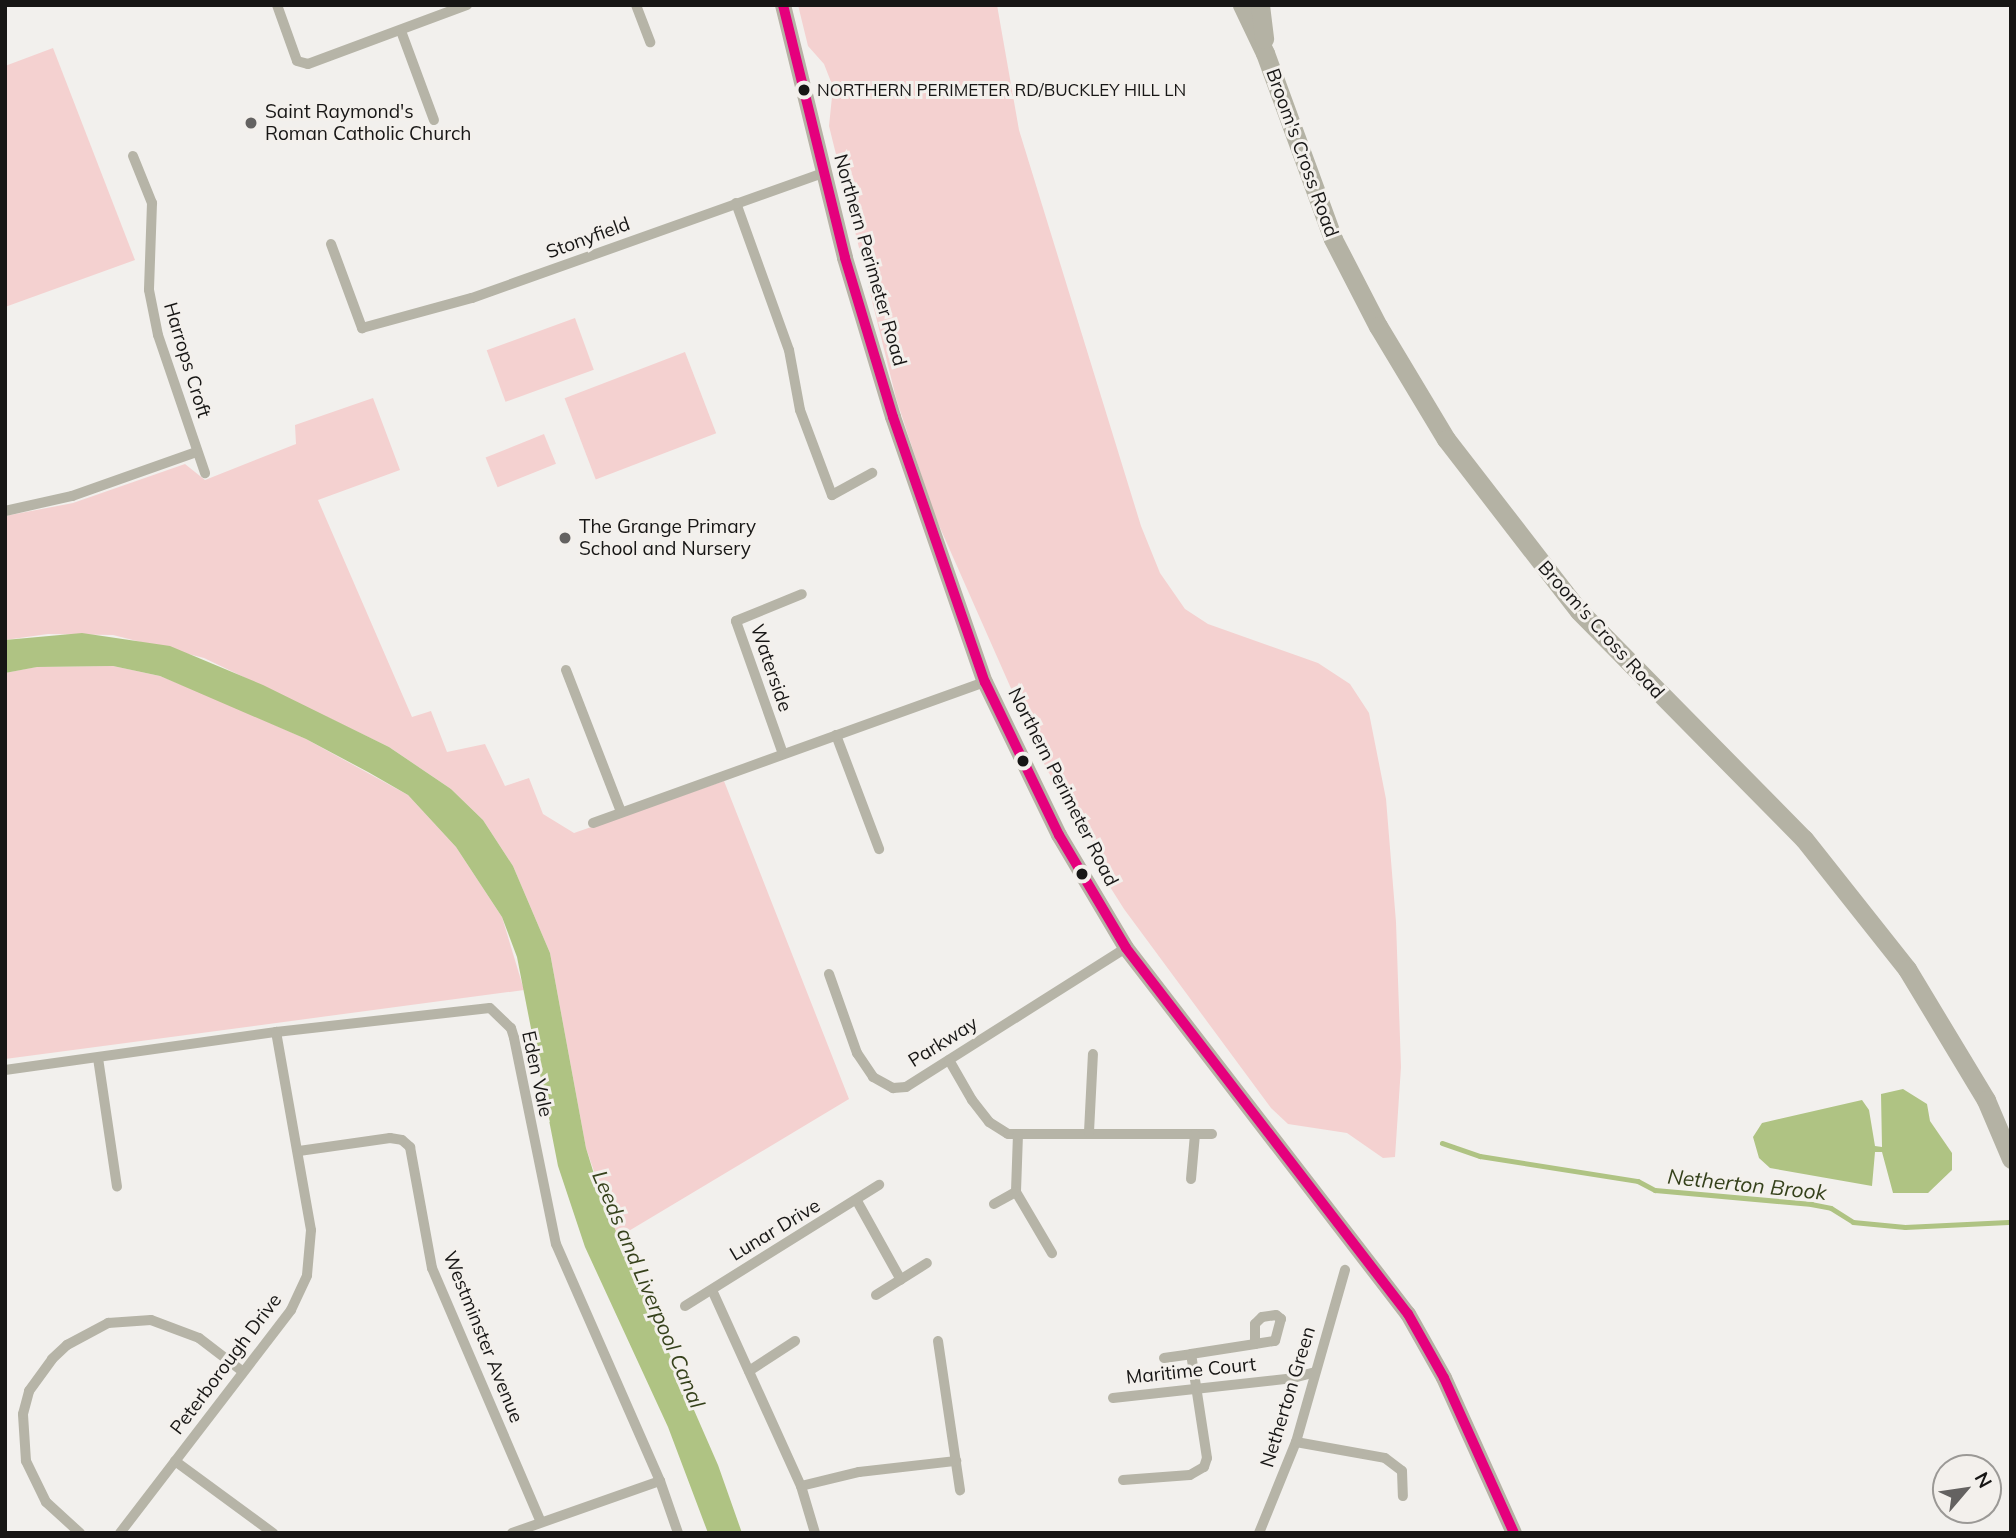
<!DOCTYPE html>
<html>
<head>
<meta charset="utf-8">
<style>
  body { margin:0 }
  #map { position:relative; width:2016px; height:1538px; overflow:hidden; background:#f2f0ed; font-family:Mulish,sans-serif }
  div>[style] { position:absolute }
  .green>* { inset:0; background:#f4d1d0; transform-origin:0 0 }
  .water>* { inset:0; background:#afc383 }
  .stream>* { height:4.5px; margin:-2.25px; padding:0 2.25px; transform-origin:2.25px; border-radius:2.25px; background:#afc383 }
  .minor>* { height:10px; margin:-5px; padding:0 5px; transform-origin:5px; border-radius:5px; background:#b6b4a7 }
  .secondary>* { height:16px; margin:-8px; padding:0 8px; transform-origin:8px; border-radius:8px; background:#b6b2a5 }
  .trunk>* { height:19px; margin:-9.5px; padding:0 9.5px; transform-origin:9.5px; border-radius:9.5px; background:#b4b2a4 }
  .bus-1>* { height:10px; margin:-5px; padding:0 5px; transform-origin:5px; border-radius:5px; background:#e5007d }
  .dots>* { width:19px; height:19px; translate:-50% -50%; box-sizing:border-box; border:4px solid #f3f0ec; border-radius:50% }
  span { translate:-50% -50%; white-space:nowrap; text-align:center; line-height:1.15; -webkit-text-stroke:6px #f3f0ec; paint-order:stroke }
  .bus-label { font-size:17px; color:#171615 }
  .left { translate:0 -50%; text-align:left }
  .poi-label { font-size:19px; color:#171615 }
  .street-label { font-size:19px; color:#171615 }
  .water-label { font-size:21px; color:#35411b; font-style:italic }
  .frame { position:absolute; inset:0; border:7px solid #171615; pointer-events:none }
  .north { position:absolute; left:1932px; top:1454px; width:70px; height:70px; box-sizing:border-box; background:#f3f0ec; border:2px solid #9b9996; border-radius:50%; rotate:61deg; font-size:19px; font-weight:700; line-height:28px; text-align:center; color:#171615 }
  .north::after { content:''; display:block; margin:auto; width:24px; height:32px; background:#646261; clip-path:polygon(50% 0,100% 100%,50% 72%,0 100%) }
</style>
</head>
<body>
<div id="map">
  <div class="green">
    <div style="clip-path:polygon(798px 5px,997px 5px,1019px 130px,1141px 526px,1160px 573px,1185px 609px,1208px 624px,1318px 663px,1350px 684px,1369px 713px,1386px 799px,1396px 922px,1401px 1067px,1395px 1157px,1383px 1158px,1347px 1133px,1288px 1124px,1271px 1108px,1124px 909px,1105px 879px,1091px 839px,1047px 770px,934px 514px,896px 398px,829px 126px,833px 87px,824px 64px,808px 46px)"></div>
    <div style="clip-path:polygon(53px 48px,135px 260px,5px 307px,5px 66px)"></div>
    <div style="left:575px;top:318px;width:55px;height:94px;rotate:70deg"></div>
    <div style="left:685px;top:352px;width:87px;height:129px;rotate:69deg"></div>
    <div style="clip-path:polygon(373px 398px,400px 470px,318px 500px,412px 717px,431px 711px,447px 752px,485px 744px,505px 786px,529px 778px,543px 814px,574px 833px,724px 781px,849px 1099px,617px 1238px,586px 1148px,550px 953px,513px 866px,483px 820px,451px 789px,389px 747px,204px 658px,113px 635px,48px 634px,5px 640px,5px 516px,73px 503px,185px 464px,205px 480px,296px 444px,295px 425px)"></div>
    <div style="left:544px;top:434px;width:32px;height:63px;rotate:68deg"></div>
    <div style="clip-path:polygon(113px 666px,160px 676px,219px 700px,306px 739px,408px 795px,456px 847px,502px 917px,524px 990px,5px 1059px,5px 673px,36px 667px)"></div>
  </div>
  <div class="water">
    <div style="clip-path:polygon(82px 633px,170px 646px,263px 685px,389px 747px,451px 789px,483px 820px,513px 866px,550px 953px,586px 1148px,601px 1197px,718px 1465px,742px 1533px,708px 1533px,668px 1427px,585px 1247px,558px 1166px,517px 957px,502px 917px,456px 847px,408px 795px,368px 772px,306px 739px,160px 676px,113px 666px,37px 667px,5px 673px,5px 640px)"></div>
    <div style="clip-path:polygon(1903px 1089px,1927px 1104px,1930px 1121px,1952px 1153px,1952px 1170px,1928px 1193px,1893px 1193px,1882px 1152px,1875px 1152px,1872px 1186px,1770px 1168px,1759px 1158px,1753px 1137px,1762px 1123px,1862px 1100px,1869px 1110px,1875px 1146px,1882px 1147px,1881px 1094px)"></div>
  </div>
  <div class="stream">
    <div style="left:1442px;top:1143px;width:40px;rotate:18.9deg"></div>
    <div style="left:1480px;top:1156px;width:160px;rotate:9deg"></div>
    <div style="left:1638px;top:1181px;width:19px;rotate:28deg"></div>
    <div style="left:1655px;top:1190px;width:157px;rotate:5.1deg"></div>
    <div style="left:1811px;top:1204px;width:20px;rotate:11deg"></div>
    <div style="left:1831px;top:1208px;width:26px;rotate:32deg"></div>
    <div style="left:1853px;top:1222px;width:52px;rotate:5.5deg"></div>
    <div style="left:1905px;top:1227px;width:103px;rotate:-2.8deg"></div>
  </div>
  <div class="minor">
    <div style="left:277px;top:5px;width:59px;rotate:70.3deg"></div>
    <div style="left:297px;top:61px;width:11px;rotate:15deg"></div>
    <div style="left:308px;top:64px;width:170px;rotate:-20.4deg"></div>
    <div style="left:636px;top:5px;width:40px;rotate:69deg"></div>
    <div style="left:401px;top:31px;width:95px;rotate:69.7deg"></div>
    <div style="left:133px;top:156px;width:51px;rotate:68deg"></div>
    <div style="left:152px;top:203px;width:87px;rotate:92deg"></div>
    <div style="left:149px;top:290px;width:46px;rotate:78.7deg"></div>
    <div style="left:158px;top:335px;width:146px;rotate:71.2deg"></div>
    <div style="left:736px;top:203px;width:156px;rotate:70.2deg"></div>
    <div style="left:789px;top:350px;width:61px;rotate:79.6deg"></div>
    <div style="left:800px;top:410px;width:91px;rotate:69.4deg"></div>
    <div style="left:832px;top:495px;width:46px;rotate:-28.8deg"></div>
    <div style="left:331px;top:244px;width:90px;rotate:69.7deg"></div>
    <div style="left:362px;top:328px;width:114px;rotate:-15.3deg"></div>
    <div style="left:472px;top:298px;width:373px;rotate:-19.6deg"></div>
    <div style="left:5px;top:511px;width:69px;rotate:-12.6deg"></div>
    <div style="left:72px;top:496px;width:132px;rotate:-19.5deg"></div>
    <div style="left:566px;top:670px;width:152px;rotate:68.8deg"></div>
    <div style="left:836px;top:735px;width:122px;rotate:69.3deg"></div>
    <div style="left:783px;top:754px;width:141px;rotate:-109.5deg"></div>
    <div style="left:736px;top:621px;width:71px;rotate:-22.2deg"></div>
    <div style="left:593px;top:823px;width:417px;rotate:-19.8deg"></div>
    <div style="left:829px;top:974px;width:84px;rotate:70.5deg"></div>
    <div style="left:857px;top:1053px;width:29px;rotate:56deg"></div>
    <div style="left:873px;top:1077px;width:23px;rotate:29deg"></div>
    <div style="left:893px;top:1088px;width:13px;rotate:-4deg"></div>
    <div style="left:906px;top:1087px;width:260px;rotate:-32.3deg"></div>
    <div style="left:98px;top:1058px;width:130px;rotate:81.6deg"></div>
    <div style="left:949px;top:1060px;width:46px;rotate:60.1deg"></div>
    <div style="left:972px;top:1100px;width:28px;rotate:52deg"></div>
    <div style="left:989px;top:1122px;width:22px;rotate:32deg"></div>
    <div style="left:1008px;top:1134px;width:204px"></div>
    <div style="left:5px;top:1070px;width:274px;rotate:-8deg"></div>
    <div style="left:276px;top:1032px;width:215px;rotate:-6.4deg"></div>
    <div style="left:490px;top:1008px;width:29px;rotate:44deg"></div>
    <div style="left:511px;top:1028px;width:10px;rotate:73deg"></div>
    <div style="left:514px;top:1038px;width:210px;rotate:78.5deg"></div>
    <div style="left:556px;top:1244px;width:259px;rotate:66.3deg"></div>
    <div style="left:660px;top:1481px;width:55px;rotate:70.9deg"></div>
    <div style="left:1089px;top:1132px;width:78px;rotate:-87.1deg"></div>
    <div style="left:1018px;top:1134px;width:58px;rotate:92deg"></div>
    <div style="left:1016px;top:1192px;width:71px;rotate:59.5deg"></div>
    <div style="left:299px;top:1151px;width:92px;rotate:-8.1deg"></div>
    <div style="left:390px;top:1138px;width:12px;rotate:9deg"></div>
    <div style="left:402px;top:1140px;width:11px;rotate:41deg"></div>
    <div style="left:410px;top:1147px;width:123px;rotate:79.7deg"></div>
    <div style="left:432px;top:1268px;width:276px;rotate:66.8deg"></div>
    <div style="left:1191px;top:1179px;width:45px;rotate:-84.9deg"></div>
    <div style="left:857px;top:1201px;width:90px;rotate:60.9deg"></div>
    <div style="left:994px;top:1204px;width:25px;rotate:-29deg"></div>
    <div style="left:712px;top:1290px;width:215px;rotate:65.6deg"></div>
    <div style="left:801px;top:1486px;width:49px;rotate:73.4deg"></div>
    <div style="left:876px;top:1295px;width:60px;rotate:-32.1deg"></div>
    <div style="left:685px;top:1306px;width:229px;rotate:-32deg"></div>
    <div style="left:938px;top:1341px;width:151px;rotate:81.6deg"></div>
    <div style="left:1164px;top:1358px;width:27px;rotate:-8deg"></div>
    <div style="left:1191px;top:1354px;width:65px;rotate:-8.9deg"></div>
    <div style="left:1255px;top:1344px;width:20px;rotate:-9deg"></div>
    <div style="left:1275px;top:1341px;width:23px;rotate:-75deg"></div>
    <div style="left:1281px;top:1319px;width:6px;rotate:-141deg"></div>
    <div style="left:1276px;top:1315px;width:14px;rotate:172deg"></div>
    <div style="left:1262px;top:1317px;width:10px;rotate:135deg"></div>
    <div style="left:1255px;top:1324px;width:20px;rotate:90deg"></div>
    <div style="left:749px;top:1371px;width:55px;rotate:-33.1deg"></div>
    <div style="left:1113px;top:1398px;width:181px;rotate:-6.3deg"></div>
    <div style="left:1293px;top:1378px;width:23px;rotate:-15deg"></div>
    <div style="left:1296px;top:1442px;width:90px;rotate:10.2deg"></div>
    <div style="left:1385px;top:1458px;width:21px;rotate:37deg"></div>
    <div style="left:1402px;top:1471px;width:25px;rotate:88deg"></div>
    <div style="left:175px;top:1461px;width:122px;rotate:36.3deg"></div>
    <div style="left:1123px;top:1480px;width:67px;rotate:-4.3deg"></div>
    <div style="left:1190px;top:1475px;width:16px;rotate:-30deg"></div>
    <div style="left:1204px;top:1467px;width:9px;rotate:-72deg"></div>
    <div style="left:1207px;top:1458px;width:105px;rotate:-98.7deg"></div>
    <div style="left:801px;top:1486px;width:60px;rotate:-13.6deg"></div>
    <div style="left:859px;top:1472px;width:98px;rotate:-6.5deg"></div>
    <div style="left:80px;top:1533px;width:46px;rotate:-137.6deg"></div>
    <div style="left:46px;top:1502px;width:46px;rotate:-116deg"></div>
    <div style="left:26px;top:1461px;width:47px;rotate:-93.7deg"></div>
    <div style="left:23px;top:1414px;width:24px;rotate:-75deg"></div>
    <div style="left:29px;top:1391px;width:39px;rotate:-54deg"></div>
    <div style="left:52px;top:1359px;width:21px;rotate:-43deg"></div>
    <div style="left:67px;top:1345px;width:47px;rotate:-28.2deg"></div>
    <div style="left:108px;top:1323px;width:43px;rotate:-4deg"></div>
    <div style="left:151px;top:1320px;width:51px;rotate:20.6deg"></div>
    <div style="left:199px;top:1338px;width:54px;rotate:37.5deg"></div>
    <div style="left:120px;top:1533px;width:281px;rotate:-52.5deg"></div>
    <div style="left:291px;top:1310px;width:38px;rotate:-65deg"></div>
    <div style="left:307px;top:1275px;width:45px;rotate:-84.9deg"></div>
    <div style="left:311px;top:1230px;width:201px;rotate:-100deg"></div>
    <div style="left:512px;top:1533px;width:157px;rotate:-19.4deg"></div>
    <div style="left:1259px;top:1533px;width:98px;rotate:-67.9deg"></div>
    <div style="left:1296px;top:1442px;width:179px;rotate:-74.1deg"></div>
  </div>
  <div class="secondary">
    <div style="left:783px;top:5px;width:260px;rotate:76.2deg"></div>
    <div style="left:845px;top:258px;width:166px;rotate:73.2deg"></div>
    <div style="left:893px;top:417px;width:281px;rotate:70.9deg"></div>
    <div style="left:985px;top:682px;width:170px;rotate:64.2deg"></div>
    <div style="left:1059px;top:835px;width:131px;rotate:59.3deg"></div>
    <div style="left:1126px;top:948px;width:462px;rotate:52.4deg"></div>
    <div style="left:1408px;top:1314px;width:73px;rotate:60.6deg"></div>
    <div style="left:1444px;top:1378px;width:170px;rotate:65.7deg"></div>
  </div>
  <div class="trunk">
    <div style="left:1242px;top:5px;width:53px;rotate:64.4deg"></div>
    <div style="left:1265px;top:53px;width:198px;rotate:69.9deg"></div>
    <div style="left:1333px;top:239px;width:98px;rotate:62.7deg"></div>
    <div style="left:1378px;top:326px;width:132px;rotate:59deg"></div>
    <div style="left:1446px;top:439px;width:217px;rotate:52.3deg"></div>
    <div style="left:1579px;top:611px;width:320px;rotate:45.4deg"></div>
    <div style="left:1804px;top:839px;width:166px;rotate:51.6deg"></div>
    <div style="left:1907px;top:969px;width:153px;rotate:58.9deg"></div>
    <div style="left:1986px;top:1100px;width:64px;rotate:67deg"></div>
    <div style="left:1260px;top:5px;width:34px;rotate:83deg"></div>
  </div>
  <div class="bus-1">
    <div style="left:783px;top:5px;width:260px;rotate:76.2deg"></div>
    <div style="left:845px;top:258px;width:166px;rotate:73.2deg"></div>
    <div style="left:893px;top:417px;width:281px;rotate:70.9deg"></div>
    <div style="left:985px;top:682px;width:170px;rotate:64.2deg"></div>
    <div style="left:1059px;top:835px;width:131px;rotate:59.3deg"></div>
    <div style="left:1126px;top:948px;width:462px;rotate:52.4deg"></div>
    <div style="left:1408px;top:1314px;width:73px;rotate:60.6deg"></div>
    <div style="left:1444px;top:1378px;width:170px;rotate:65.7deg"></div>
  </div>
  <div class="dots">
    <div style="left:804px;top:90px;background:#171615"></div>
    <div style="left:251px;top:123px;background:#646261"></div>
    <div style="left:565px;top:538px;background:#646261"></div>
    <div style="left:1023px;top:761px;background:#171615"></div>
    <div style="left:1082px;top:874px;background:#171615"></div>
  </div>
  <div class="bus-label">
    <span class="left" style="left:817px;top:90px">NORTHERN PERIMETER RD/BUCKLEY HILL LN</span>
  </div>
  <div class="poi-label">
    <span class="left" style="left:265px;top:123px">Saint Raymond's<br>Roman Catholic Church</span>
    <span class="left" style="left:579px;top:538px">The Grange Primary<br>School and Nursery</span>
  </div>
  <div class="street-label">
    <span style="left:1302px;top:153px;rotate:70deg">Broom's Cross Road</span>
    <span style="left:588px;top:238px;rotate:-20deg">Stonyfield</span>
    <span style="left:870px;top:260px;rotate:74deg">Northern Perimeter Road</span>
    <span style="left:187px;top:360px;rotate:73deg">Harrops Croft</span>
    <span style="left:1601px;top:630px;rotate:48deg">Broom's Cross Road</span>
    <span style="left:771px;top:668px;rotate:71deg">Waterside</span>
    <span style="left:1063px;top:787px;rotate:63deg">Northern Perimeter Road</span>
    <span style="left:943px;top:1042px;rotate:-32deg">Parkway</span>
    <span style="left:537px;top:1074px;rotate:78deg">Eden Vale</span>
    <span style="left:775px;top:1230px;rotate:-31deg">Lunar Drive</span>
    <span style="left:483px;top:1337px;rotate:68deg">Westminster Avenue</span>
    <span style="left:226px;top:1364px;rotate:-53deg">Peterborough Drive</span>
    <span style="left:1191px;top:1371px;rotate:-6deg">Maritime Court</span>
    <span style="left:1288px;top:1397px;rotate:-73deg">Netherton Green</span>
  </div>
  <div class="water-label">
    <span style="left:1747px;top:1184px;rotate:6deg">Netherton Brook</span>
    <span style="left:649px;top:1289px;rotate:67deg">Leeds and Liverpool Canal</span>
  </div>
  <div class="frame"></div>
  <div class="north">N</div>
</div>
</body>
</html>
